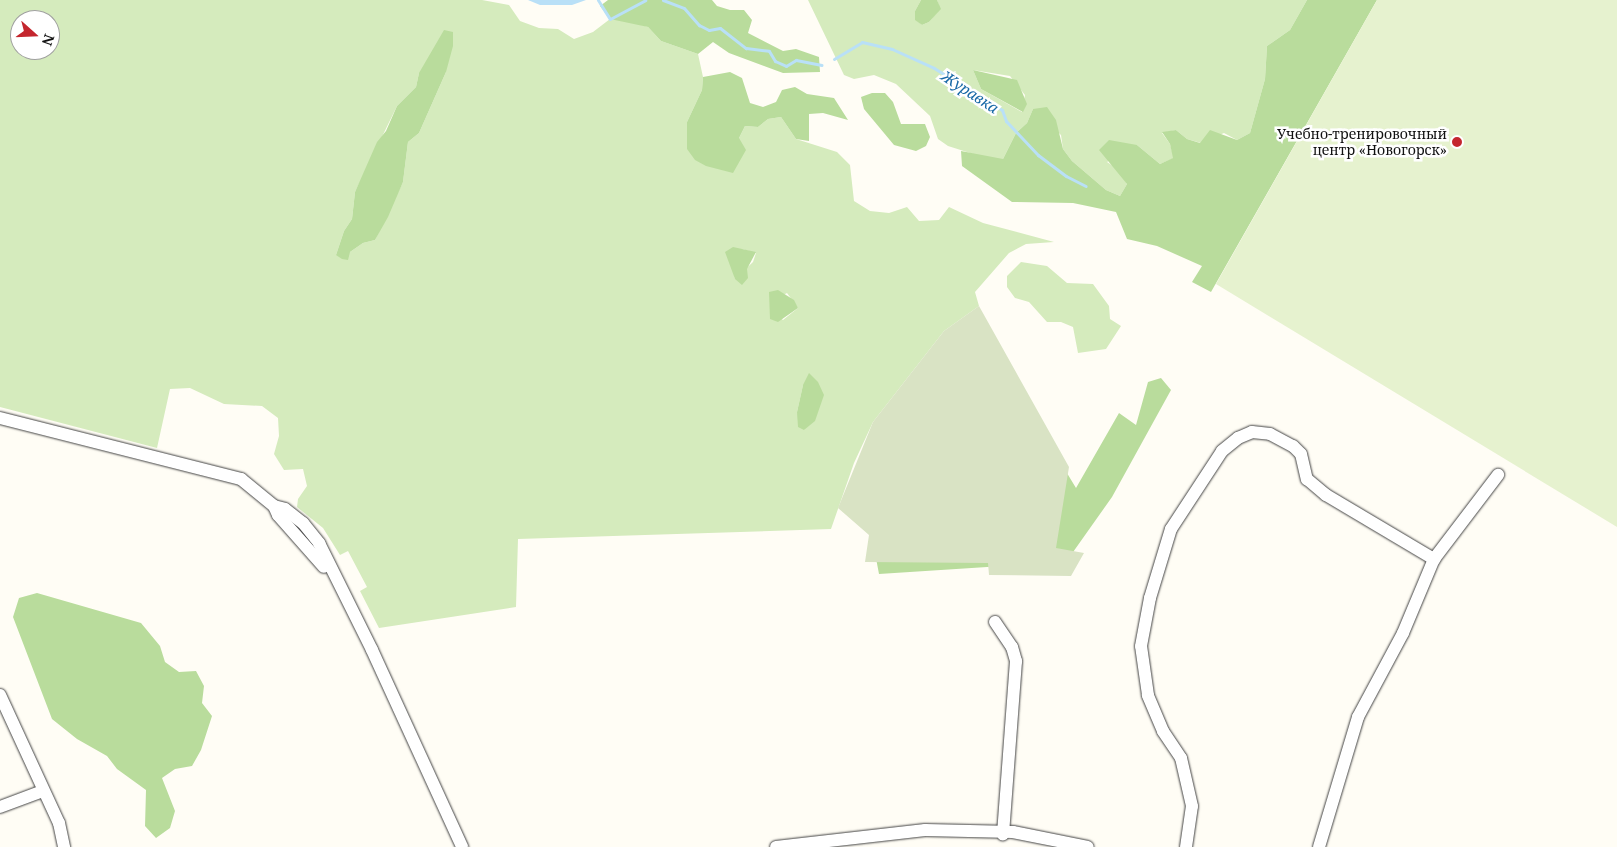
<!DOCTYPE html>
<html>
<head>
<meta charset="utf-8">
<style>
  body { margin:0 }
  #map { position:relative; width:1617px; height:847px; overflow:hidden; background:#fffdf5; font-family:"Noto Serif",serif }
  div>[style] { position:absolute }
  .green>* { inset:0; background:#d5ebbd }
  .forest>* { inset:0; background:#b9dc9c }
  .cemetery>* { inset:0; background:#d9e3c4 }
  .pitch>* { inset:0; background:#e6f2cf }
  .water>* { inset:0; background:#b9e0f7 }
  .stream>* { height:3px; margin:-1.5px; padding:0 1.5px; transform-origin:1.5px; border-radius:1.5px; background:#b9e0f7 }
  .roads { filter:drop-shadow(0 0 1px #444) drop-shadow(0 0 1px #444) }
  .minor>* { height:12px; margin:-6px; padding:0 6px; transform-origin:6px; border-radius:6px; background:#fff }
  .dots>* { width:14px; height:14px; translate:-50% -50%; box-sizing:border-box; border:2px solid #fff; border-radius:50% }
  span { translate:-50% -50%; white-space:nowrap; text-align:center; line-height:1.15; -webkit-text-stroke:5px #fff; paint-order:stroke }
  .poi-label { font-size:14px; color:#111 }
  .right { translate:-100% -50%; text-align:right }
  .water-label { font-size:15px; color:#1768a6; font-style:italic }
  .north { position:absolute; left:10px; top:10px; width:50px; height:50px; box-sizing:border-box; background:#fff; border:1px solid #a0a0a0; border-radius:50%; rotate:110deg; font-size:14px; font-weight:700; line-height:20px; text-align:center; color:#111 }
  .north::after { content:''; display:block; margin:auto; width:18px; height:22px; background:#c4262e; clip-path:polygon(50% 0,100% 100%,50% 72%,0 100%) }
</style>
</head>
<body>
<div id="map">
  <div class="green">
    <div style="clip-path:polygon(evenodd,0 0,482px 0,509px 5px,520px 21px,539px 28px,558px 29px,574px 39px,593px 32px,610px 19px,630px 21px,648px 27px,661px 41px,698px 54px,703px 77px,702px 90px,687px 122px,739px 138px,745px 126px,758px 127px,768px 119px,781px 117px,796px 139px,837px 152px,850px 165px,854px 201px,870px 211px,889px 213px,907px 207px,919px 221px,939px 220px,949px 207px,983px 223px,1054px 242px,1026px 244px,1009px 253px,975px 292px,979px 306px,944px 331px,873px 422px,854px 463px,831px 529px,518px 539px,516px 607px,379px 628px,360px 591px,367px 587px,348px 551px,340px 555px,323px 528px,297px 507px,298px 499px,307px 486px,303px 469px,284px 470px,274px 454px,279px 436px,278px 418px,262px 406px,224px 404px,190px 388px,170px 389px,157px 448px,0 407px,0 0,20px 20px,50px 20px,50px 50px,20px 50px,20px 20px,0 0,446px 72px,419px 133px,408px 142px,403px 182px,375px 240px,363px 243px,350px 252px,336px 255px,344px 231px,352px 219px,355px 192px,397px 106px,416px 87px,419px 73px,446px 72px,0 0,742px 249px,756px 253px,753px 262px,735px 279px,733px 269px,742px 249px,0 0,787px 293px,798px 308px,783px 320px,770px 310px,772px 301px,787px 293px,0 0,803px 385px,805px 430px,797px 412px,803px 385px)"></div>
    <div style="clip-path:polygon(evenodd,808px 0,921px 0,915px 11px,915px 19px,922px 25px,929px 22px,940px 9px,937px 0,1307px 0,1290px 30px,1267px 46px,1265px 79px,1250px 133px,1237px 140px,1224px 133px,1201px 143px,1187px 139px,1176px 130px,1162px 133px,1170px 144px,1174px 158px,1160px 164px,1137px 145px,1107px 162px,1119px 170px,1127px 184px,1120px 196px,1106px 190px,1072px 161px,1063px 149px,1061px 135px,1033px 109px,1027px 123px,1016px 133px,1003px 159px,989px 159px,948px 146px,938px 139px,930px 116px,896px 84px,874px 75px,854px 79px,844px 75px,808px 0,973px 70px,1010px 76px,1025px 95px,1022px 112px,981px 89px,973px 70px)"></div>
    <div style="clip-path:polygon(1021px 262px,1047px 266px,1067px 283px,1093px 284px,1109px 306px,1110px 319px,1121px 326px,1106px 349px,1078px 353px,1073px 327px,1061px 322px,1047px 322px,1029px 302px,1015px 298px,1007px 287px,1007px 276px)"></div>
  </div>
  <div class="forest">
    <div style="clip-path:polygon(608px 0,712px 0,717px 6px,730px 10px,744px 10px,752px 20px,748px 33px,783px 51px,796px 49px,819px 57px,820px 72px,783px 73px,729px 53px,713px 42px,698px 54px,661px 41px,648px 27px,610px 19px,600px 6px)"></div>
    <div style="clip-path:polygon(921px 0,937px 0,941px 9px,929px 22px,922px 25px,915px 20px,915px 11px)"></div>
    <div style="clip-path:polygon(1307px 0,1377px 0,1211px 292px,1192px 282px,1202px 266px,1157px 246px,1127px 239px,1116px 212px,1073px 203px,1012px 202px,962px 166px,961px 151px,1003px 159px,1016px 133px,1027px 123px,1033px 109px,1047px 107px,1056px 120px,1063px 149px,1072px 161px,1106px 190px,1120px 196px,1127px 184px,1099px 150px,1109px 140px,1137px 145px,1160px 164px,1173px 158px,1170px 144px,1162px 132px,1176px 130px,1187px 139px,1200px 143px,1210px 130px,1237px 140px,1250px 133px,1265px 79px,1267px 46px,1290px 30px)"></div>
    <div style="clip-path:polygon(444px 30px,453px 32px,453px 46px,446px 72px,419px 133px,408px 142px,403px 182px,388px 217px,375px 240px,363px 243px,350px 252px,348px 260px,342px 259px,336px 255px,344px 231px,352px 219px,355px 192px,377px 142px,386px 131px,397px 106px,416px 87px,419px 73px)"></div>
    <div style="clip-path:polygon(973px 70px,1017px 80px,1027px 104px,1023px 112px,981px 89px)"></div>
    <div style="clip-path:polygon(730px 72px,742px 78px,750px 103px,763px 107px,776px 102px,782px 90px,795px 87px,807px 94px,834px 98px,848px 120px,823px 113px,809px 114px,809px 141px,796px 139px,781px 117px,768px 119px,758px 127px,745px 126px,739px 138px,746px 150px,733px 173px,706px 166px,695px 160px,687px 149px,687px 122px,702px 90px,703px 77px)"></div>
    <div style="clip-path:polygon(872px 93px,885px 93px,893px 102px,901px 124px,925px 124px,930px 137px,926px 146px,916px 151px,894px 145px,864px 109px,861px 97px)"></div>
    <div style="clip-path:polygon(733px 247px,756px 252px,747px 269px,748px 278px,742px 285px,735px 279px,725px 252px)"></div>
    <div style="clip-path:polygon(778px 290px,794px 300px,798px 308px,778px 322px,770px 319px,769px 292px)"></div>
    <div style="clip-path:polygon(809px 373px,818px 382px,824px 395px,815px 421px,804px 430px,798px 427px,797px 412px,803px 385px)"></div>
    <div style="clip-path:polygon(1161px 378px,1171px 390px,1112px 497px,1066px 562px,879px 574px,870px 527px,1053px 450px,1076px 488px,1119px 413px,1136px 425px,1148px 382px)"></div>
    <div style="clip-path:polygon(37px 593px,141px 623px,160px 646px,165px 662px,179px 672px,196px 671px,204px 686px,202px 703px,212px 716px,201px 750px,192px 766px,175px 769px,162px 778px,175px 811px,170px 828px,156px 838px,145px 826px,146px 790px,117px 769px,107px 756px,77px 739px,52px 719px,13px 617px,19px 598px)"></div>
  </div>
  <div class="cemetery">
    <div style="clip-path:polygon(979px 306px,1069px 467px,1056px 548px,1084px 553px,1071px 576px,989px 575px,988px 563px,865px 562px,869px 535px,838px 508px,873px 422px,944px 331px)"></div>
  </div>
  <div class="pitch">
    <div style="clip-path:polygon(1377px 0,1617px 0,1617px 527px,1216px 284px)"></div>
  </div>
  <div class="water">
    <div style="clip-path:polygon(528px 0,586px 0,572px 5px,540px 5px)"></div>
  </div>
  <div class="stream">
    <div style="left:598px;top:0;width:22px;rotate:58deg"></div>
    <div style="left:610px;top:19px;width:40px;rotate:-28deg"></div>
    <div style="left:663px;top:0;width:22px;rotate:21deg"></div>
    <div style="left:684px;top:8px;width:23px;rotate:49deg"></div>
    <div style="left:699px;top:25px;width:11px;rotate:27deg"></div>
    <div style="left:709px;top:30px;width:11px;rotate:-10deg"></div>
    <div style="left:720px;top:28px;width:33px;rotate:38deg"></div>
    <div style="left:746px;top:48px;width:23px;rotate:7deg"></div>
    <div style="left:769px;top:51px;width:12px;rotate:59deg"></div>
    <div style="left:775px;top:61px;width:12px;rotate:24deg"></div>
    <div style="left:786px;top:66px;width:12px;rotate:-31deg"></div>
    <div style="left:796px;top:60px;width:26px;rotate:11deg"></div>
    <div style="left:834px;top:59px;width:33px;rotate:-31deg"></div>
    <div style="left:862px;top:42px;width:31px;rotate:13deg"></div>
    <div style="left:892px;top:49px;width:46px;rotate:24.3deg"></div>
    <div style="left:934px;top:68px;width:80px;rotate:31.7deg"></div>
    <div style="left:1002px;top:110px;width:12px;rotate:70deg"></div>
    <div style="left:1006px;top:121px;width:47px;rotate:46.7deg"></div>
    <div style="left:1038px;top:155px;width:35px;rotate:37deg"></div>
    <div style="left:1066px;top:176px;width:22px;rotate:27deg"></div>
  </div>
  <div class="roads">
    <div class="minor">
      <div style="left:0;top:418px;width:249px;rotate:14.2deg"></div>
      <div style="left:241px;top:479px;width:43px;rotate:39.3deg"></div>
      <div style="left:274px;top:506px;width:11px;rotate:15deg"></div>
      <div style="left:285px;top:509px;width:23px;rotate:38deg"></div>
      <div style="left:303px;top:523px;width:26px;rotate:51deg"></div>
      <div style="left:319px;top:543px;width:119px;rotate:63.6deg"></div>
      <div style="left:372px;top:650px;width:217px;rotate:65.4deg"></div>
      <div style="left:274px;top:506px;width:10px;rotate:66deg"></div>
      <div style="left:278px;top:515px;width:69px;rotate:48.5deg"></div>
      <div style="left:995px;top:622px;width:30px;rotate:56deg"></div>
      <div style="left:1012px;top:647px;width:15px;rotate:74deg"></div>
      <div style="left:1016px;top:661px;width:174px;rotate:94.3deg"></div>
      <div style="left:0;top:695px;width:141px;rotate:65.3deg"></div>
      <div style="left:59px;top:823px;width:25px;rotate:78deg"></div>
      <div style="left:0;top:807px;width:46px;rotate:-20.4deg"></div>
      <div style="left:776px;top:847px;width:150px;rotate:-6.5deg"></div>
      <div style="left:925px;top:830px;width:88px;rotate:1.3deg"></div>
      <div style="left:1013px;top:832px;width:76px;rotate:11.3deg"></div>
      <div style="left:1186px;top:847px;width:41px;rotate:-81.7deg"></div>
      <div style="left:1192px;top:806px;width:49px;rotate:-102.9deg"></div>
      <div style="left:1181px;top:758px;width:32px;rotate:-124deg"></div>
      <div style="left:1163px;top:731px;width:39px;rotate:-113deg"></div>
      <div style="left:1148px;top:695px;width:49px;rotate:-98.1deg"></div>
      <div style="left:1141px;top:646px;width:49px;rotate:-79.4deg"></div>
      <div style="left:1150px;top:598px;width:72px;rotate:-73.1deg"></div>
      <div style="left:1171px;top:529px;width:93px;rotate:-56.8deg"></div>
      <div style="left:1222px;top:451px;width:21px;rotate:-39deg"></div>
      <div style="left:1238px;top:438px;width:15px;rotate:-23deg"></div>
      <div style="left:1252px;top:432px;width:18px;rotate:6deg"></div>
      <div style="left:1270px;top:434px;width:26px;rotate:28deg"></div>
      <div style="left:1293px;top:446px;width:11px;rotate:45deg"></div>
      <div style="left:1301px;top:454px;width:26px;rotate:77deg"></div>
      <div style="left:1307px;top:479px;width:25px;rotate:40deg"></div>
      <div style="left:1326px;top:495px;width:126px;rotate:30.7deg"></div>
      <div style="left:1319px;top:847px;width:136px;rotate:-73.3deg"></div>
      <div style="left:1358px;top:717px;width:95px;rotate:-61.8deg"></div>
      <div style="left:1403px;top:633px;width:80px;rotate:-67.3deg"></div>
      <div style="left:1434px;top:559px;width:106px;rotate:-52.7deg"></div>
    </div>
  </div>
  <div class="dots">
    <div style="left:1457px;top:142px;background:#c4262e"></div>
  </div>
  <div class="poi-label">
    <span class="right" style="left:1447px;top:142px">Учебно-тренировочный<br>центр «Новогорск»</span>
  </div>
  <div class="water-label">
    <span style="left:970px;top:92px;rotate:33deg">Журавка</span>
  </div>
  <div class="north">N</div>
</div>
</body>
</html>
